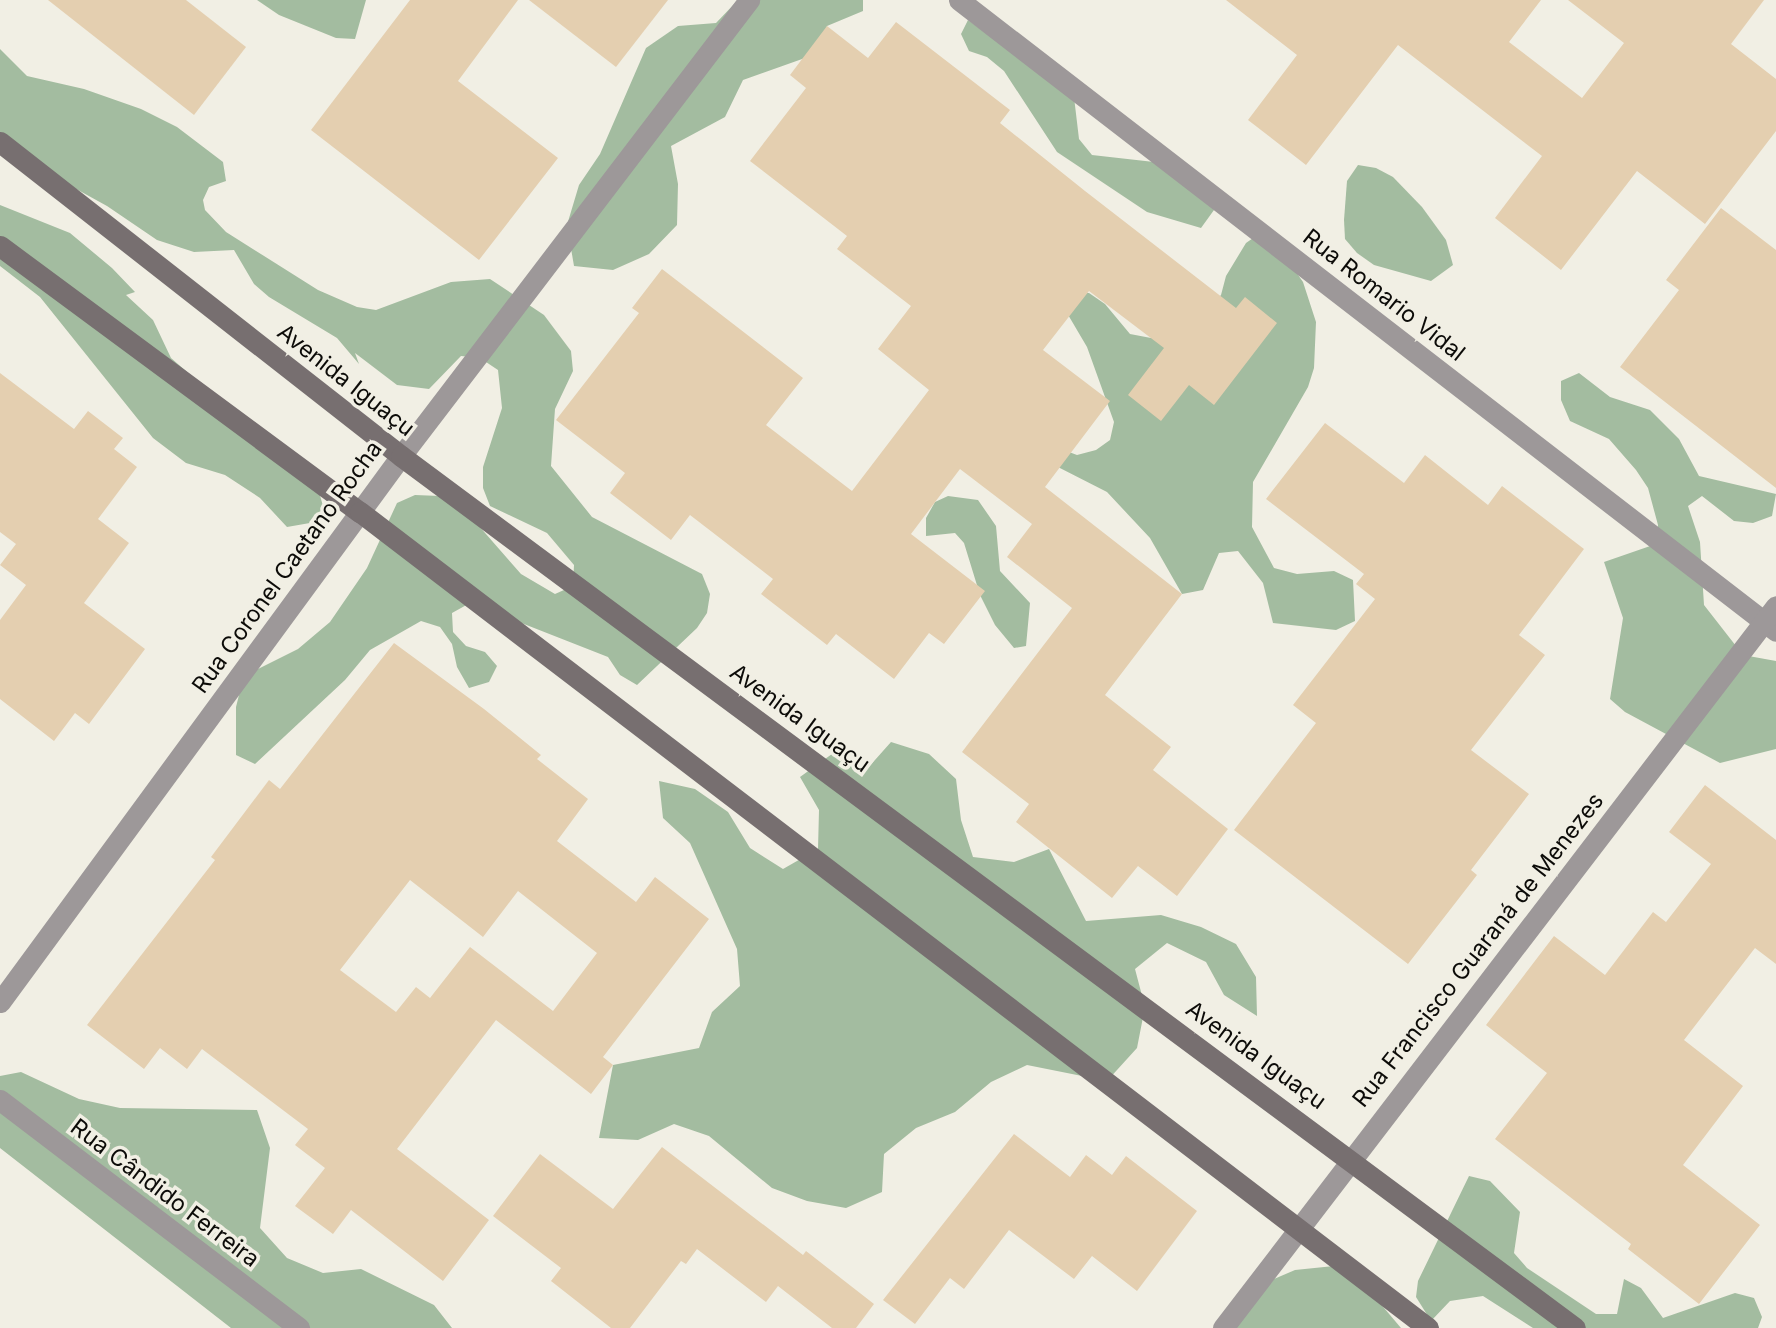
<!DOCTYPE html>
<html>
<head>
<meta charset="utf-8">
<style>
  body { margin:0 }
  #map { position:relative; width:1776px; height:1328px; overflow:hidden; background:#f1efe4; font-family:Inter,sans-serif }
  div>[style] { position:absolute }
  .forest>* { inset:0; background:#a3bca0 }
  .building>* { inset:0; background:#e4cfb0 }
  .street>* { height:21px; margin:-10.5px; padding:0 10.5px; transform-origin:10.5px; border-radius:10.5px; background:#9d9899 }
  .secondary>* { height:21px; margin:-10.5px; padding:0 10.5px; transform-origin:10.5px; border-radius:10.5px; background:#776f70 }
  span { translate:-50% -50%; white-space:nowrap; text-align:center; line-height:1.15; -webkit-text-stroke:7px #f1efe4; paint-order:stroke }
  .street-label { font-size:23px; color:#0c0b08 }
</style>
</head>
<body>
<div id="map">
  <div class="forest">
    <div style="clip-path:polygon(257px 0,366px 0,355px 39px,336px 38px,279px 15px)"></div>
    <div style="clip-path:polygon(738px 0,863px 0,863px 11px,827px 26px,819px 53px,743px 80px,725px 117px,671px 146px,678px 184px,677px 225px,649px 254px,613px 270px,574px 266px,567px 225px,579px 185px,600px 154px,646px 48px,678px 26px,716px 23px)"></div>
    <div style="clip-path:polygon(968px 20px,1074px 97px,1079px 139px,1092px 155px,1154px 162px,1208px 194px,1214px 210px,1201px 228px,1147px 212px,1057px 152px,1004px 71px,987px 57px,969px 51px,961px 34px)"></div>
    <div style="clip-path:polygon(0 49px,27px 76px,84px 89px,141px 109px,177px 127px,223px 162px,226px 181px,209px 187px,203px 200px,205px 210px,226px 232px,318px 290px,357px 307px,376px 310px,451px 282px,490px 279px,544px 315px,571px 351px,573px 371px,555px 409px,551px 466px,592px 517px,702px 574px,710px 594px,707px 613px,697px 628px,637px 685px,620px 675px,608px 657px,470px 603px,452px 613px,453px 632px,466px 646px,485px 652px,497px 666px,489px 682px,469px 688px,457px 667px,452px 644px,440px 627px,421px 621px,370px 650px,345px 680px,255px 764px,236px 755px,236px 707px,241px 687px,256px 670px,298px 649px,330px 622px,367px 568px,397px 503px,415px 495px,440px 496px,472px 518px,521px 574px,555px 594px,573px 586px,574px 565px,547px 533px,490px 506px,483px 488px,483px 467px,502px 408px,498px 370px,480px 358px,461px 356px,429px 389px,397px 385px,355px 353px,359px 364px,337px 338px,269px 297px,254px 284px,234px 250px,194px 252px,157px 240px,107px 206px,0 147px)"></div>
    <div style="clip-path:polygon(1358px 165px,1376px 168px,1393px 177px,1422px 207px,1446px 240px,1453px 265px,1431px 281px,1374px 265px,1357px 253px,1345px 239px,1344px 220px,1347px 181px)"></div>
    <div style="clip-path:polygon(0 205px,70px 233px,112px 268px,135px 292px,126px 295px,153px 320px,171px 358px,317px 485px,327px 520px,287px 527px,260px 498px,225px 475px,186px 463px,153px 438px,40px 297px,0 266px)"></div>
    <div style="clip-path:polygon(1266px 229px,1303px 282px,1316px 322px,1314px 368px,1308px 387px,1253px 482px,1252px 527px,1274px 568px,1297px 574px,1334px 571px,1353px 580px,1355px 621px,1336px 630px,1273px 623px,1263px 583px,1238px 551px,1219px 553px,1203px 590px,1182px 594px,1150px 538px,1107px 492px,1054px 465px,1053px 446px,1077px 455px,1096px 450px,1110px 440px,1114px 422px,1087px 347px,1067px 313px,1071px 293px,1089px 293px,1105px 304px,1130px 334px,1151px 338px,1207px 311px,1221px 295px,1226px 276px,1246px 243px)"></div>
    <div style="clip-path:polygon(1579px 373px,1610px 397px,1650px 410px,1679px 439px,1699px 476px,1776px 494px,1772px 516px,1753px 523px,1734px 521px,1702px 496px,1688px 506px,1700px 542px,1704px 605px,1743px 655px,1776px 661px,1776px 749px,1720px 763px,1625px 712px,1610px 699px,1623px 618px,1604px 562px,1656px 544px,1658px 525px,1648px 488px,1636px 470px,1609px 439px,1570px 421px,1561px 400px,1561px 381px)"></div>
    <div style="clip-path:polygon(948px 496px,978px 500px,996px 526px,1000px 571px,1030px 603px,1026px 646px,1014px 648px,995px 625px,980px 595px,964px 543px,955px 533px,926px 536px,926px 518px,935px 502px)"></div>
    <div style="clip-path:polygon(891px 742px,929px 754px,956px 779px,961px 820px,973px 857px,1014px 862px,1049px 849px,1086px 921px,1161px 915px,1201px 927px,1236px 944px,1256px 977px,1257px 1016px,1224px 995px,1206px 962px,1167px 943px,1135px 969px,1145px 1007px,1137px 1048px,1107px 1081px,1027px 1065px,991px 1082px,955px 1112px,916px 1128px,884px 1154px,882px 1192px,846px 1208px,807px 1201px,772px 1188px,709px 1136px,674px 1124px,638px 1140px,599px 1138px,613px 1065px,699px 1048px,712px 1012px,740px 986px,737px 949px,690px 843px,663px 818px,659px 781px,695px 789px,728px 812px,750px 848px,783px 869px,818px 849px,819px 810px,800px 777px,832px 754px,867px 769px)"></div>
    <div style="clip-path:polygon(21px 1072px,79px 1099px,120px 1108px,257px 1110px,270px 1148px,260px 1228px,287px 1258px,323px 1273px,361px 1269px,434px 1305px,452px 1328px,231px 1328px,0 1148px,0 1076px)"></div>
    <div style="clip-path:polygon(1469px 1176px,1490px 1181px,1520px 1212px,1514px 1253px,1527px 1268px,1596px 1314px,1617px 1314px,1624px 1279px,1641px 1288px,1663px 1318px,1735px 1293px,1754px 1298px,1762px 1317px,1758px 1328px,1533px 1328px,1483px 1296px,1450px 1301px,1431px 1321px,1416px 1297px,1418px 1281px)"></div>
    <div style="clip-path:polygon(1334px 1266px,1379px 1302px,1401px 1328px,1232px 1328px,1274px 1279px,1295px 1270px)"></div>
  </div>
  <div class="building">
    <div style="clip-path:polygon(48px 0,186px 0,246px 47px,194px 115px)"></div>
    <div style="clip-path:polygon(410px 0,518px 0,458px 81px,558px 158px,479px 260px,311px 130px)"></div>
    <div style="clip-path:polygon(529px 0,668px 0,616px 67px)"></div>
    <div style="clip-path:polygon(1226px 0,1541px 0,1509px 42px,1582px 98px,1624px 43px,1568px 0,1764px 0,1731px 44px,1776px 79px,1776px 131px,1705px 224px,1637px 171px,1561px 270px,1495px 218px,1542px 156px,1398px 45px,1306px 165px,1248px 120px,1297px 55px)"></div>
    <div style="clip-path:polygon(896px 22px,1010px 110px,1000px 123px,1085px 191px,1236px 308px,1245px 297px,1277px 323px,1214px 405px,1189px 385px,1161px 421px,1128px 395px,1164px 348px,1089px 291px,1043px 350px,1110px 401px,1045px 487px,1182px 594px,1105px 695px,1171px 747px,1153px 770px,1228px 829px,1177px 896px,1138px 866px,1112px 898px,1016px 822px,1029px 804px,962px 752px,1072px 608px,1007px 557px,1032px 524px,960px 469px,911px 534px,985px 591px,944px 644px,929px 633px,894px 679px,836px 634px,827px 645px,761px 594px,773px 579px,690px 515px,671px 540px,610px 493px,625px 473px,556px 420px,639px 313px,632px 308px,662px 269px,803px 378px,766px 425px,852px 491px,929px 390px,878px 349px,911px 306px,837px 249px,847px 236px,750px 161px,806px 88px,790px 75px,827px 26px,868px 58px)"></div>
    <div style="clip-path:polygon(1721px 208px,1776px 250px,1776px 488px,1620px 367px,1679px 290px,1666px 280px)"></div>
    <div style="clip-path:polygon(0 373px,74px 429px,88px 411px,123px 438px,114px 449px,137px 467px,98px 519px,129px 543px,84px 603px,145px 649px,89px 724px,75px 713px,54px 741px,0 699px,0 620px,26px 585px,0 565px,16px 544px,0 532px)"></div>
    <div style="clip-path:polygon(1325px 423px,1404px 483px,1425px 455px,1488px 505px,1502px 486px,1584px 549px,1519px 635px,1545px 655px,1471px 750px,1529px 794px,1471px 870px,1477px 875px,1408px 964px,1234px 830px,1316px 723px,1293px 705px,1375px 599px,1356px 584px,1364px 574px,1266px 499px)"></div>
    <div style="clip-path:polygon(evenodd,394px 643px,484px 709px,541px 755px,537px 759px,588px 799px,557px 841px,636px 902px,655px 877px,709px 919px,603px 1057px,613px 1065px,591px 1094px,496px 1020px,397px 1149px,489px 1220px,443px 1281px,351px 1210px,333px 1234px,295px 1206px,325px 1168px,295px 1145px,308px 1129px,202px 1049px,187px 1069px,160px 1048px,144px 1069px,87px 1025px,215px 860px,211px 857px,269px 780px,280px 789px,394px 643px,410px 880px,483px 937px,518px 891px,597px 953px,553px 1011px,470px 947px,430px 998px,416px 987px,396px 1012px,340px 970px,410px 880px)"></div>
    <div style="clip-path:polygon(1705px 785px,1776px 840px,1776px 964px,1755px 948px,1684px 1040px,1743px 1086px,1683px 1165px,1760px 1225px,1699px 1304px,1628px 1249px,1631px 1244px,1495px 1139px,1547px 1073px,1486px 1025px,1554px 936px,1605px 975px,1653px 912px,1666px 922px,1711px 864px,1669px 832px)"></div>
    <div style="clip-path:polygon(1014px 1134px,1070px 1177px,1086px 1155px,1112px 1175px,1126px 1156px,1197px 1211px,1137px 1291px,1092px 1256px,1074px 1279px,1009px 1230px,964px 1289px,950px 1278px,915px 1324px,883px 1300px)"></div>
    <div style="clip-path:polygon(662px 1147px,803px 1255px,806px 1251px,874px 1304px,856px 1328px,832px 1328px,778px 1286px,766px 1302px,697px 1249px,686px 1264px,681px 1261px,630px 1328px,611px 1328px,551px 1281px,561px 1268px,493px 1216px,540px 1154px,613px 1209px)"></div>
  </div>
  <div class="street">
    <div style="left:959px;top:0;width:1032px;rotate:37.68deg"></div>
    <div style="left:0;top:1002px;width:677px;rotate:-53.71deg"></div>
    <div style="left:401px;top:456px;width:574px;rotate:-52.65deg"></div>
    <div style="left:0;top:1100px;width:376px;rotate:37.3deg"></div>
    <div style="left:1223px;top:1328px;width:909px;rotate:-52.55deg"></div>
  </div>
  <div class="secondary">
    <div style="left:0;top:142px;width:509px;rotate:38.06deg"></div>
    <div style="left:401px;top:456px;width:1462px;rotate:36.6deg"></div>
    <div style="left:0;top:246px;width:448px;rotate:36.5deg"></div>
    <div style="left:360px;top:512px;width:1344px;rotate:37.38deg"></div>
  </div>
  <div class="street-label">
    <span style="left:1384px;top:295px;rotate:38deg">Rua Romario Vidal</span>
    <span style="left:346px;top:380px;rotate:38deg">Avenida Iguaçu</span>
    <span style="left:287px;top:567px;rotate:-54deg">Rua Coronel Caetano Rocha</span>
    <span style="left:800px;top:718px;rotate:36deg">Avenida Iguaçu</span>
    <span style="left:1478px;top:950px;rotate:-52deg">Rua Francisco Guaraná de Menezes</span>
    <span style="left:1256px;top:1055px;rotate:36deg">Avenida Iguaçu</span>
    <span style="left:165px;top:1193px;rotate:37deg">Rua Cândido Ferreira</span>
  </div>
</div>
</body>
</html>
